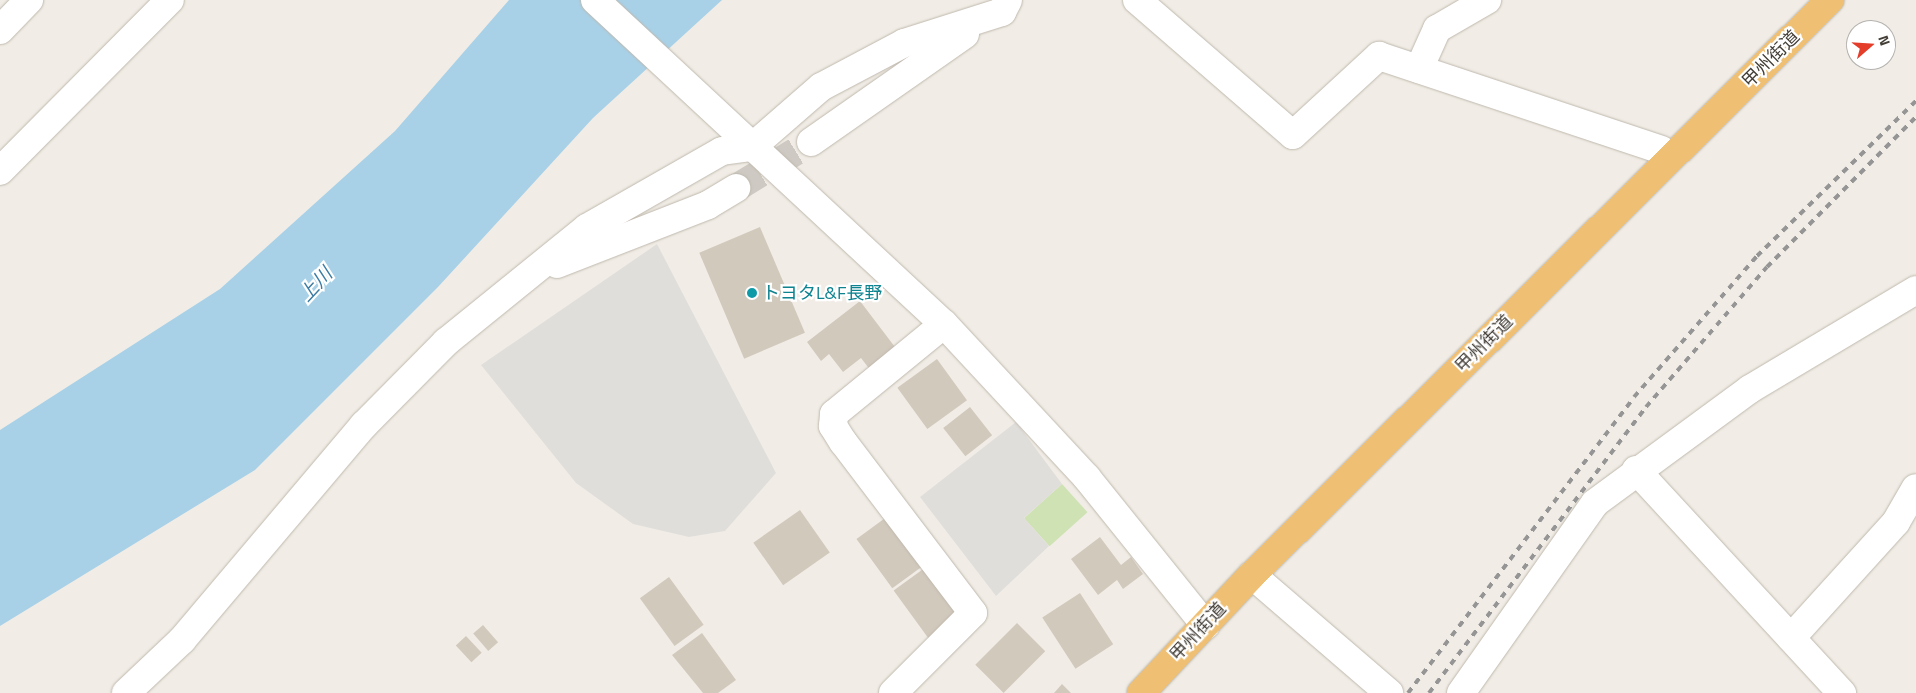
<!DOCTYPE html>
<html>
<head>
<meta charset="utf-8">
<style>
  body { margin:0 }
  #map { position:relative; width:1916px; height:693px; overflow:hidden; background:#f1ede6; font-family:"Titillium Web","Noto Sans JP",sans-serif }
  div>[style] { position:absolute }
  .green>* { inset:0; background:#cfe2b3; transform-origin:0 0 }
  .parking>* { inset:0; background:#e0dedb }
  .water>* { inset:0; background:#a8d1e8 }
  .building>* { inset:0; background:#d2c9bd; transform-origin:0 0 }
  .minor-tunnel>* { height:28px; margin-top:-14px; transform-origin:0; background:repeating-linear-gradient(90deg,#cecac3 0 28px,transparent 0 42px) }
  .roads { filter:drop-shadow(0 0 1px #bfb8ad) drop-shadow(0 0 1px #bfb8ad) }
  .minor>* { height:28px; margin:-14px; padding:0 14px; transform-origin:14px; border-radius:14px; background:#fff }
  .highway>* { height:28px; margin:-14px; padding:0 14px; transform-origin:14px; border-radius:14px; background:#efc074 }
  .rail>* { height:4px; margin-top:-2px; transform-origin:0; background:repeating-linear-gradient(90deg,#959595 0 6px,transparent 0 12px) }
  .dots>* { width:14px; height:14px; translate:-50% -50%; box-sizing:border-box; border:2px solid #fff; border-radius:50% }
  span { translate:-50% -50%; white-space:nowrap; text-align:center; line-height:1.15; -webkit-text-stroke:4.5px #fff; paint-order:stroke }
  .street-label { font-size:18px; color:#433e36 }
  .culture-label { font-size:18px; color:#0d838f }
  .left { translate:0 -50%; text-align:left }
  .water-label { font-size:19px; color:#3b7ca4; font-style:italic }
  .north { position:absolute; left:1846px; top:20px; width:50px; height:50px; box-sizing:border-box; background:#fff; border:1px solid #b4b2af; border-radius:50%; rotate:71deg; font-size:14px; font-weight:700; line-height:20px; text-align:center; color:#433e36 }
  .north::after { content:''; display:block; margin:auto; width:18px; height:22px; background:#e43e2b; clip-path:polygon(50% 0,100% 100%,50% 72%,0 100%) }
</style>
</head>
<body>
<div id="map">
  <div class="green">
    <div style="left:1062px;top:484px;width:38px;height:51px;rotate:48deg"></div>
  </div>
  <div class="parking">
    <div style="clip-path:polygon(657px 244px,776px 473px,725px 531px,689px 537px,633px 524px,576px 483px,481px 365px)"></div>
    <div style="clip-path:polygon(1016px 422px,1062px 484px,1024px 518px,1049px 546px,996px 596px,920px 497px)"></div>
  </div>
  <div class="water">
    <div style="clip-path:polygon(509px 0,722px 0,593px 118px,438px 287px,255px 470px,0 626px,0 430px,220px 289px,395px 131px)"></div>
  </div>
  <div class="building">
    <div style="left:760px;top:227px;width:115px;height:66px;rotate:67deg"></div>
    <div style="clip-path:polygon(860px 301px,898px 351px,871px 371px,861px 358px,843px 372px,829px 354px,821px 361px,807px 342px)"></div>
    <div style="left:937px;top:359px;width:51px;height:49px;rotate:54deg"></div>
    <div style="left:970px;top:407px;width:36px;height:34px;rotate:52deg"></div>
    <div style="left:800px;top:510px;width:52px;height:57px;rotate:55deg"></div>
    <div style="left:888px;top:516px;width:61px;height:39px;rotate:54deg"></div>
    <div style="clip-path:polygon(1100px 537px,1121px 565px,1131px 557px,1143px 574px,1123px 589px,1117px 580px,1098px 595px,1071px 559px)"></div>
    <div style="left:926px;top:567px;width:61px;height:40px;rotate:54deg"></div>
    <div style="left:669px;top:577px;width:59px;height:36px;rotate:54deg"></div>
    <div style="left:1080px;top:593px;width:61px;height:45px;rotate:57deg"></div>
    <div style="left:1017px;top:623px;width:40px;height:59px;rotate:45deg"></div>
    <div style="left:483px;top:625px;width:23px;height:13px;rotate:49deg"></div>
    <div style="clip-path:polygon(702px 633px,736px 680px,718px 693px,703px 693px,672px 655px)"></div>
    <div style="left:466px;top:636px;width:23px;height:14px;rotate:47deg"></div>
    <div style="clip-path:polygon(1062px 684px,1071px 693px,1054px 693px)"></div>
  </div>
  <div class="minor-tunnel">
    <div style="left:736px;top:188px;width:88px;rotate:-31.5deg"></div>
  </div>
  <div class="roads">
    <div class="minor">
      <div style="left:595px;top:0;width:476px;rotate:42.9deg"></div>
      <div style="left:944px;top:324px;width:210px;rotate:47.1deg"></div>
      <div style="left:1087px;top:478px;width:189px;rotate:51.2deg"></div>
      <div style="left:1137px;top:0;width:206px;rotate:40.9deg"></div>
      <div style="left:1293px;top:135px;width:117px;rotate:-42.6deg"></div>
      <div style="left:1379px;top:56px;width:298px;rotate:18.4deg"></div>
      <div style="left:0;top:30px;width:42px;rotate:-46deg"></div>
      <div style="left:1419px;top:69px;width:44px;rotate:-65.8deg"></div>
      <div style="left:1437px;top:29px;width:58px;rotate:-30.1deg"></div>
      <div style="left:811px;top:142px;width:188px;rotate:-35deg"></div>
      <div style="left:0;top:171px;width:241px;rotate:-45.2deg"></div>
      <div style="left:557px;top:264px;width:162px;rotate:-21.3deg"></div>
      <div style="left:708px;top:205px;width:33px;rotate:-31deg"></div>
      <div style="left:1636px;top:470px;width:304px;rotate:47.3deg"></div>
      <div style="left:1252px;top:575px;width:181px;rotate:40.7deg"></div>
      <div style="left:1791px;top:638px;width:156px;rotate:-47.8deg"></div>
      <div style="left:1896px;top:522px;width:39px;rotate:-60deg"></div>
      <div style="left:126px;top:693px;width:77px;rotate:-43.4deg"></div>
      <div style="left:182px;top:640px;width:282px;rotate:-49.8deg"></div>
      <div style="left:364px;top:425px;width:117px;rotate:-45.3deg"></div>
      <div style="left:446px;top:342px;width:181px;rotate:-39deg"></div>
      <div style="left:587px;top:228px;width:155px;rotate:-29.7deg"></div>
      <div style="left:722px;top:151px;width:30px;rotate:-8deg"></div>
      <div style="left:752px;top:147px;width:91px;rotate:-41deg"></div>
      <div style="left:821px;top:87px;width:94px;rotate:-27.9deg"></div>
      <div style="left:904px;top:43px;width:103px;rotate:-17.6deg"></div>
      <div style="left:1002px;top:12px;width:13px;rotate:-63deg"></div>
      <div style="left:893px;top:693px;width:113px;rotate:-45deg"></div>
      <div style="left:973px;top:613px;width:215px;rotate:-127.2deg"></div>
      <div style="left:843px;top:442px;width:19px;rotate:-122deg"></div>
      <div style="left:833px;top:426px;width:12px;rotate:-85deg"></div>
      <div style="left:834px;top:414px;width:142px;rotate:-39.3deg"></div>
      <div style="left:1461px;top:693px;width:232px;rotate:-54.8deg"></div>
      <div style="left:1595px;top:503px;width:192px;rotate:-36.3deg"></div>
      <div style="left:1750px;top:389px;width:193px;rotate:-30.8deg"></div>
    </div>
    <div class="highway">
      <div style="left:1141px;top:693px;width:162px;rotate:-46.8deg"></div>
      <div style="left:1252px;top:575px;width:815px;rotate:-44.85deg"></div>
    </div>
  </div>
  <div class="rail">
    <div style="left:1408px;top:693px;width:372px;rotate:-52.6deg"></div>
    <div style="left:1634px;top:397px;width:187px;rotate:-48.9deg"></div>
    <div style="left:1757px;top:256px;width:222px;rotate:-44.3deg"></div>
    <div style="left:1429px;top:693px;width:359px;rotate:-52.8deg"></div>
    <div style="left:1646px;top:407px;width:185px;rotate:-49.2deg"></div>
    <div style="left:1767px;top:267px;width:211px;rotate:-45.2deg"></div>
  </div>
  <div class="dots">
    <div style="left:752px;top:293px;background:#0f9aa8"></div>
  </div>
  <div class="street-label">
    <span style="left:1771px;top:59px;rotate:-45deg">甲州街道</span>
    <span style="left:1484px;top:344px;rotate:-45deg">甲州街道</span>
    <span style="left:1198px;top:632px;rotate:-47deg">甲州街道</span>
  </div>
  <div class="culture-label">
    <span class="left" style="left:762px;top:293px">トヨタL&amp;F長野</span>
  </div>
  <div class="water-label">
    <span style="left:315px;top:284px;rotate:-47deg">上川</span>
  </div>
  <div class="north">N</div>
</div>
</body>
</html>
